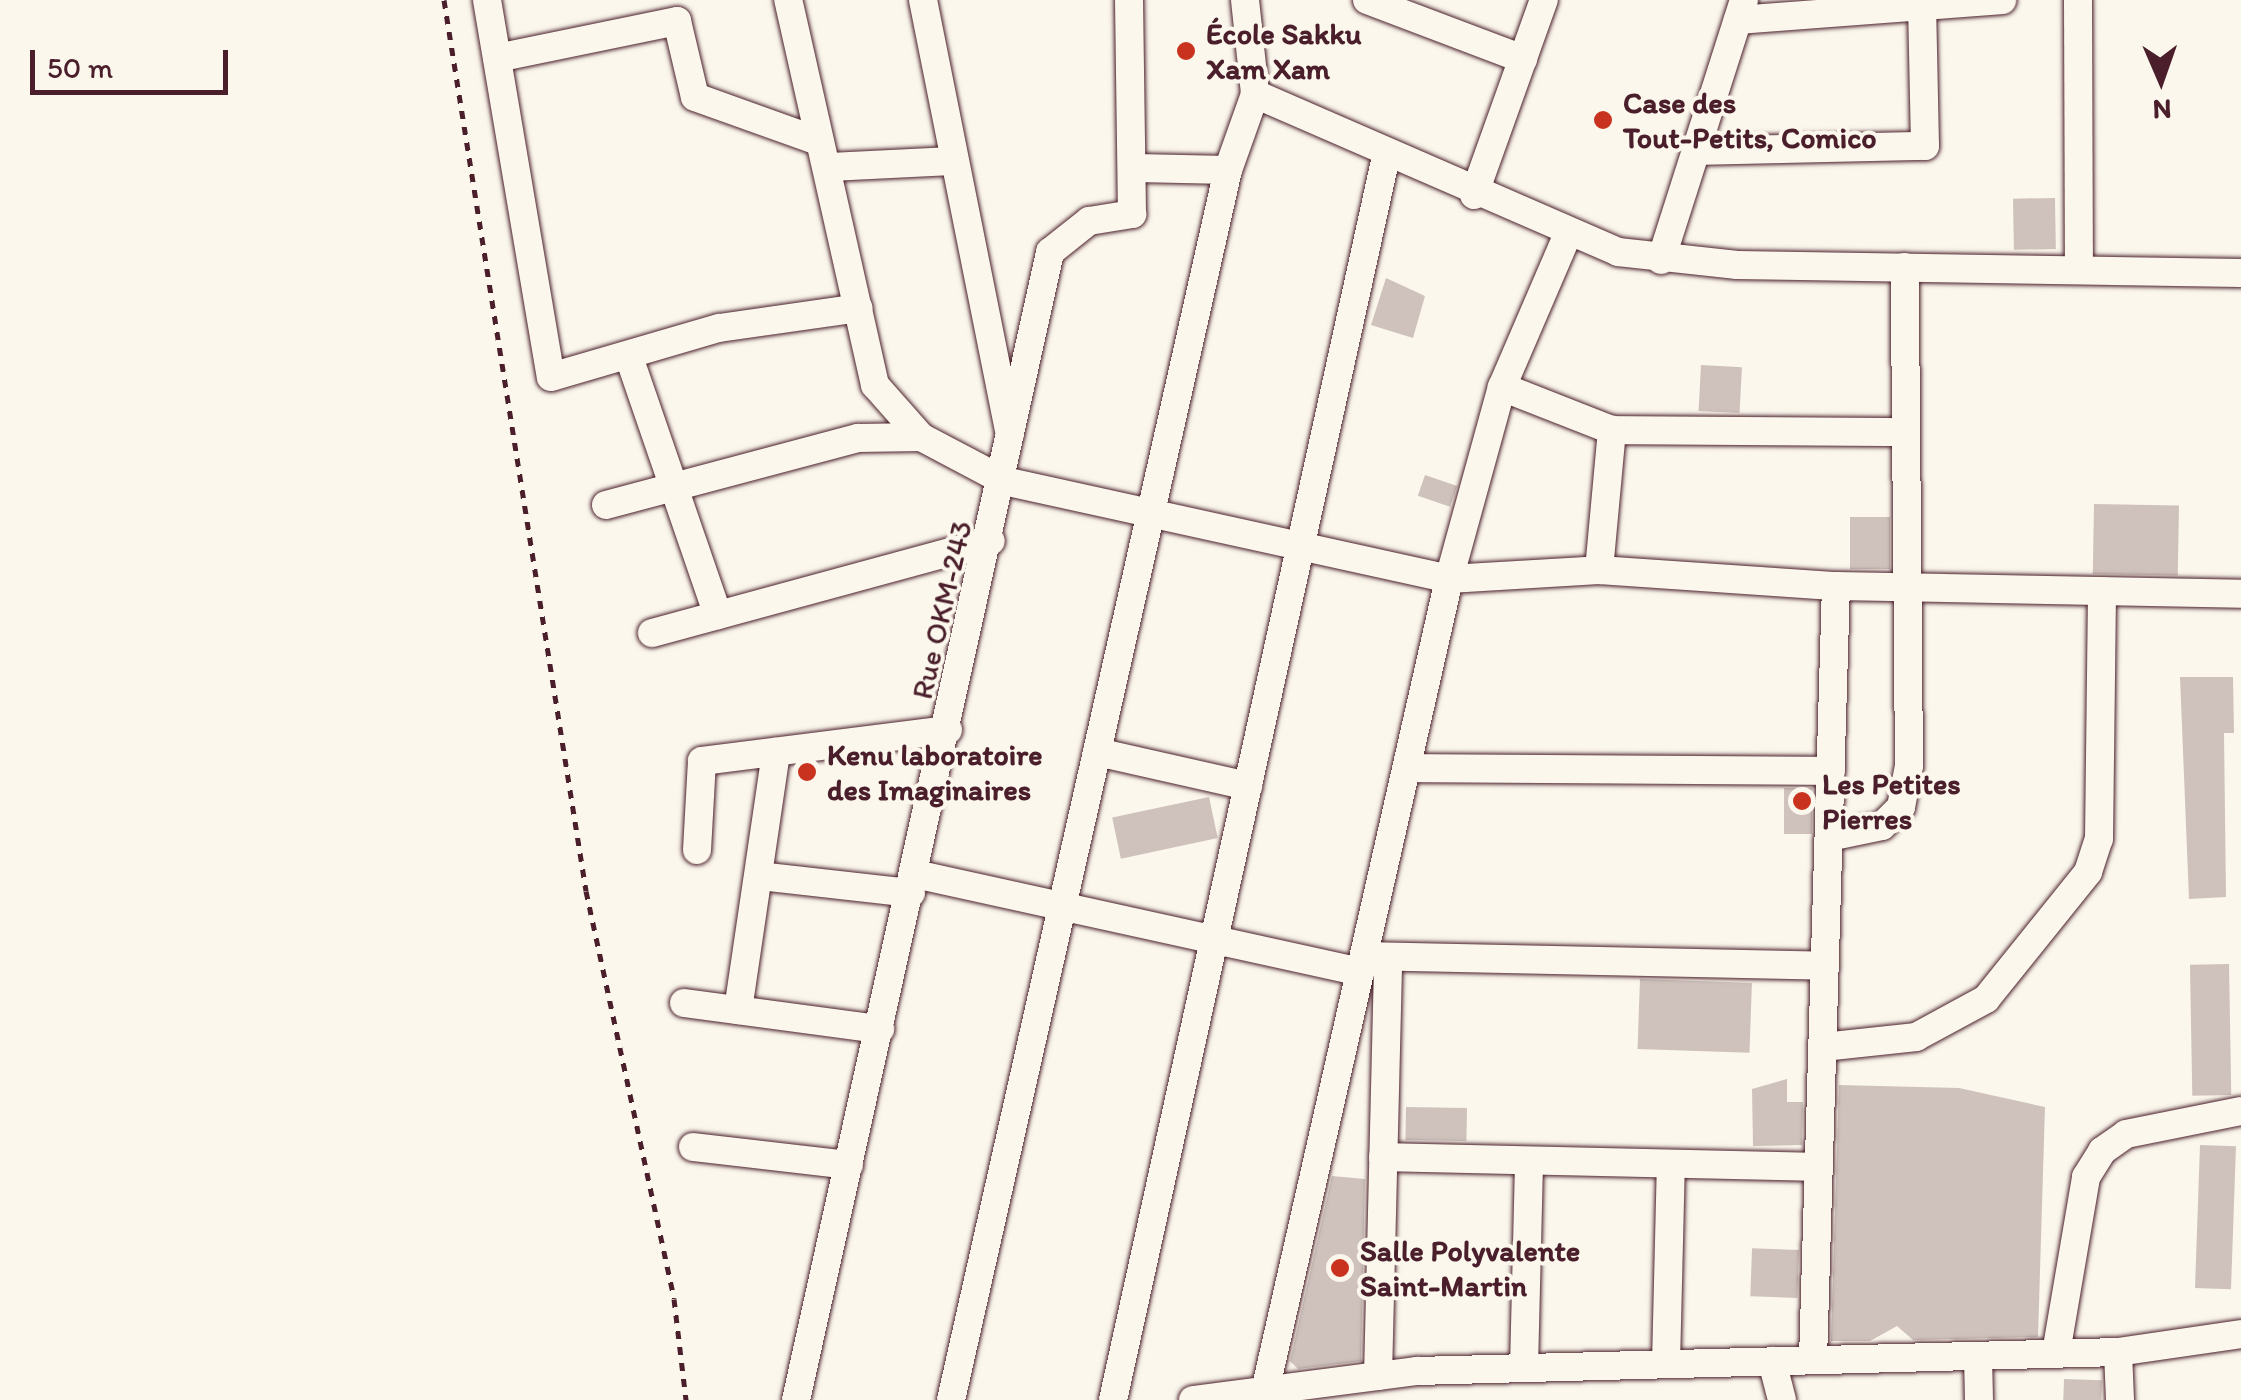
<!DOCTYPE html>
<html>
<head>
<meta charset="utf-8">
<style>
  body { margin:0 }
  #map { position:relative; width:2241px; height:1400px; overflow:hidden; background:#fbf7ec; font-family:Itim,sans-serif }
  div>[style] { position:absolute }
  .building>* { inset:0; background:#cfc2bc; transform-origin:0 0 }
  .path>* { height:5px; margin-top:-2.5px; transform-origin:0; background:repeating-linear-gradient(90deg,#4a1f2b 0 8px,transparent 0 16px) }
  .roads { filter:drop-shadow(0 0 2px #4a1f2b) drop-shadow(0 0 2px #4a1f2b) }
  .minor>* { height:28px; margin:-14px; padding:0 14px; transform-origin:14px; border-radius:14px; background:#fbf7ec }
  .dots>* { width:28px; height:28px; translate:-50% -50%; box-sizing:border-box; border:5px solid #fbf7ec; border-radius:50% }
  span { translate:-50% -50%; white-space:nowrap; text-align:center; line-height:1.15; -webkit-text-stroke:8px #fbf7ec; paint-order:stroke }
  .poi-label { font-size:30px; color:#4a1f2b; font-weight:700 }
  .left { translate:0 -50%; text-align:left }
  .street-label { font-size:30px; color:#4a1f2b }
  .north { position:absolute; left:2111px; top:30px; width:100px; height:100px; -webkit-text-stroke:8px #fbf7ec; paint-order:stroke; rotate:178deg; font-size:28px; font-weight:700; line-height:40px; text-align:center; color:#4a1f2b }
  .north::after { content:''; display:block; margin:auto; width:35px; height:45px; background:#4a1f2b; clip-path:polygon(50% 0,100% 100%,50% 72%,0 100%) }
  .scale { position:absolute; left:30px; top:50px; width:198px; height:45px; box-sizing:border-box; border:5px solid #4a1f2b; border-top:0; padding-left:12px; font-size:30px; line-height:35px; white-space:nowrap; color:#4a1f2b; -webkit-text-stroke:8px #fbf7ec; paint-order:stroke }
</style>
</head>
<body>
<div id="map">
  <div class="building">
    <div style="left:2055px;top:198px;width:51px;height:42px;rotate:89deg"></div>
    <div style="clip-path:polygon(1386px 278px,1425px 296px,1413px 338px,1371px 325px)"></div>
    <div style="left:1701px;top:365px;width:41px;height:46px;rotate:3deg"></div>
    <div style="left:1425px;top:475px;width:34px;height:22px;rotate:19deg"></div>
    <div style="left:2094px;top:504px;width:85px;height:70px;rotate:1deg"></div>
    <div style="left:1850px;top:517px;width:40px;height:52px"></div>
    <div style="clip-path:polygon(2180px 677px,2233px 677px,2234px 733px,2224px 733px,2226px 897px,2189px 899px)"></div>
    <div style="left:1784px;top:788px;width:28px;height:46px"></div>
    <div style="left:1209px;top:797px;width:42px;height:99px;rotate:78deg"></div>
    <div style="left:2229px;top:964px;width:131px;height:39px;rotate:89deg"></div>
    <div style="left:1640px;top:979px;width:112px;height:70px;rotate:2deg"></div>
    <div style="clip-path:polygon(1787px 1079px,1787px 1102px,1803px 1102px,1802px 1145px,1753px 1146px,1752px 1089px)"></div>
    <div style="clip-path:polygon(1839px 1085px,1959px 1088px,2045px 1107px,2038px 1337px,1913px 1340px,1897px 1326px,1870px 1341px,1831px 1341px)"></div>
    <div style="left:1406px;top:1107px;width:61px;height:33px;rotate:1deg"></div>
    <div style="left:2200px;top:1145px;width:36px;height:143px;rotate:2deg"></div>
    <div style="clip-path:polygon(1332px 1176px,1365px 1179px,1361px 1361px,1298px 1369px,1290px 1361px)"></div>
    <div style="left:1799px;top:1250px;width:48px;height:47px;rotate:92deg"></div>
    <div style="left:2064px;top:1379px;width:38px;height:21px;rotate:2deg"></div>
  </div>
  <div class="path">
    <div style="left:444px;top:0;width:902px;rotate:80.94deg"></div>
    <div style="left:586px;top:891px;width:417px;rotate:77.8deg"></div>
    <div style="left:674px;top:1299px;width:102px;rotate:83.2deg"></div>
  </div>
  <div class="roads">
    <div class="minor">
      <div style="left:487px;top:0;width:382px;rotate:80.4deg"></div>
      <div style="left:551px;top:377px;width:175px;rotate:-16.3deg"></div>
      <div style="left:719px;top:328px;width:141px;rotate:-8.1deg"></div>
      <div style="left:923px;top:0;width:443px;rotate:78.7deg"></div>
      <div style="left:1245px;top:0;width:95px;rotate:83.9deg"></div>
      <div style="left:1255px;top:94px;width:396px;rotate:23.5deg"></div>
      <div style="left:1618px;top:252px;width:120px;rotate:6.2deg"></div>
      <div style="left:1737px;top:265px;width:504px;rotate:0.91deg"></div>
      <div style="left:1367px;top:0;width:167px;rotate:20.7deg"></div>
      <div style="left:2078px;top:0;width:270px;rotate:89.8deg"></div>
      <div style="left:1738px;top:20px;width:265px;rotate:-4.3deg"></div>
      <div style="left:497px;top:58px;width:184px;rotate:-11.6deg"></div>
      <div style="left:677px;top:21px;width:78px;rotate:76.7deg"></div>
      <div style="left:695px;top:97px;width:131px;rotate:19.7deg"></div>
      <div style="left:1696px;top:151px;width:229px;rotate:-1.3deg"></div>
      <div style="left:1925px;top:146px;width:140px;rotate:-91.2deg"></div>
      <div style="left:830px;top:167px;width:122px;rotate:-2.8deg"></div>
      <div style="left:1136px;top:168px;width:92px;rotate:1.2deg"></div>
      <div style="left:1474px;top:195px;width:207px;rotate:-70.3deg"></div>
      <div style="left:1661px;top:260px;width:273px;rotate:-72.3deg"></div>
      <div style="left:629px;top:357px;width:273px;rotate:71deg"></div>
      <div style="left:1502px;top:387px;width:118px;rotate:21.4deg"></div>
      <div style="left:1612px;top:430px;width:294px;rotate:0.4deg"></div>
      <div style="left:921px;top:437px;width:94px;rotate:27.9deg"></div>
      <div style="left:1004px;top:481px;width:456px;rotate:12.4deg"></div>
      <div style="left:1449px;top:579px;width:150px;rotate:-3.4deg"></div>
      <div style="left:1599px;top:570px;width:238px;rotate:3.9deg"></div>
      <div style="left:1836px;top:586px;width:405px;rotate:1.1deg"></div>
      <div style="left:606px;top:505px;width:261px;rotate:-14.9deg"></div>
      <div style="left:858px;top:438px;width:63px;rotate:-0.9deg"></div>
      <div style="left:921px;top:437px;width:69px;rotate:-131.5deg"></div>
      <div style="left:875px;top:385px;width:395px;rotate:-102.7deg"></div>
      <div style="left:1599px;top:570px;width:141px;rotate:-84.7deg"></div>
      <div style="left:652px;top:633px;width:351px;rotate:-15.2deg"></div>
      <div style="left:1097px;top:752px;width:155px;rotate:12.7deg"></div>
      <div style="left:1408px;top:768px;width:423px;rotate:0.4deg"></div>
      <div style="left:1829px;top:837px;width:54px;rotate:-11.7deg"></div>
      <div style="left:1882px;top:826px;width:27px;rotate:-45deg"></div>
      <div style="left:1901px;top:807px;width:42px;rotate:-79deg"></div>
      <div style="left:1909px;top:766px;width:499px;rotate:-90.5deg"></div>
      <div style="left:697px;top:850px;width:89px;rotate:-86.8deg"></div>
      <div style="left:702px;top:761px;width:248px;rotate:-7.2deg"></div>
      <div style="left:915px;top:874px;width:456px;rotate:12.4deg"></div>
      <div style="left:759px;top:876px;width:153px;rotate:6.4deg"></div>
      <div style="left:1364px;top:956px;width:461px;rotate:1.2deg"></div>
      <div style="left:684px;top:1003px;width:198px;rotate:7.6deg"></div>
      <div style="left:738px;top:1010px;width:261px;rotate:-81.6deg"></div>
      <div style="left:1823px;top:1047px;width:94px;rotate:-6.1deg"></div>
      <div style="left:1916px;top:1037px;width:80px;rotate:-28.5deg"></div>
      <div style="left:1986px;top:999px;width:163px;rotate:-51.2deg"></div>
      <div style="left:2088px;top:872px;width:35px;rotate:-72deg"></div>
      <div style="left:2099px;top:839px;width:248px;rotate:-89.3deg"></div>
      <div style="left:693px;top:1147px;width:157px;rotate:6.6deg"></div>
      <div style="left:1383px;top:1157px;width:436px;rotate:1.3deg"></div>
      <div style="left:2118px;top:1352px;width:48px;rotate:87.6deg"></div>
      <div style="left:2056px;top:1353px;width:179px;rotate:-80.3deg"></div>
      <div style="left:2086px;top:1177px;width:31px;rotate:-58deg"></div>
      <div style="left:2102px;top:1151px;width:29px;rotate:-35deg"></div>
      <div style="left:2126px;top:1134px;width:117px;rotate:-11.3deg"></div>
      <div style="left:1978px;top:1356px;width:44px;rotate:88.7deg"></div>
      <div style="left:1813px;top:1360px;width:774px;rotate:-88.3deg"></div>
      <div style="left:1772px;top:1361px;width:40px;rotate:75.6deg"></div>
      <div style="left:1666px;top:1364px;width:200px;rotate:-88.6deg"></div>
      <div style="left:1524px;top:1368px;width:207px;rotate:-88.6deg"></div>
      <div style="left:1378px;top:1376px;width:415px;rotate:-88.6deg"></div>
      <div style="left:796px;top:1400px;width:1176px;rotate:-77.52deg"></div>
      <div style="left:1050px;top:252px;width:50px;rotate:-38.5deg"></div>
      <div style="left:1089px;top:221px;width:44px;rotate:-9.2deg"></div>
      <div style="left:1132px;top:214px;width:214px;rotate:-90.8deg"></div>
      <div style="left:951px;top:1400px;width:1261px;rotate:-77.31deg"></div>
      <div style="left:1228px;top:170px;width:81px;rotate:-70.4deg"></div>
      <div style="left:1113px;top:1400px;width:1274px;rotate:-77.62deg"></div>
      <div style="left:1193px;top:1400px;width:226px;rotate:-7.4deg"></div>
      <div style="left:1417px;top:1371px;width:701px;rotate:-1.55deg"></div>
      <div style="left:2118px;top:1352px;width:124px;rotate:-8.3deg"></div>
      <div style="left:1263px;top:1400px;width:842px;rotate:-77.23deg"></div>
      <div style="left:1449px;top:579px;width:199px;rotate:-74.6deg"></div>
      <div style="left:1502px;top:387px;width:164px;rotate:-66.7deg"></div>
    </div>
  </div>
  <div class="dots">
    <div style="left:1186px;top:51px;background:#c8321e"></div>
    <div style="left:1603px;top:120px;background:#c8321e"></div>
    <div style="left:807px;top:772px;background:#c8321e"></div>
    <div style="left:1802px;top:801px;background:#c8321e"></div>
    <div style="left:1340px;top:1268px;background:#c8321e"></div>
  </div>
  <div class="poi-label">
    <span class="left" style="left:1206px;top:51px">École Sakku<br>Xam Xam</span>
    <span class="left" style="left:1623px;top:120px">Case des<br>Tout-Petits, Comico</span>
    <span class="left" style="left:827px;top:772px">Kenu laboratoire<br>des Imaginaires</span>
    <span class="left" style="left:1822px;top:801px">Les Petites<br>Pierres</span>
    <span class="left" style="left:1360px;top:1268px">Salle Polyvalente<br>Saint-Martin</span>
  </div>
  <div class="street-label">
    <span style="left:942px;top:610px;rotate:-77deg">Rue OKM-243</span>
  </div>
  <div class="north">N</div>
  <div class="scale">50 m</div>
</div>
</body>
</html>
